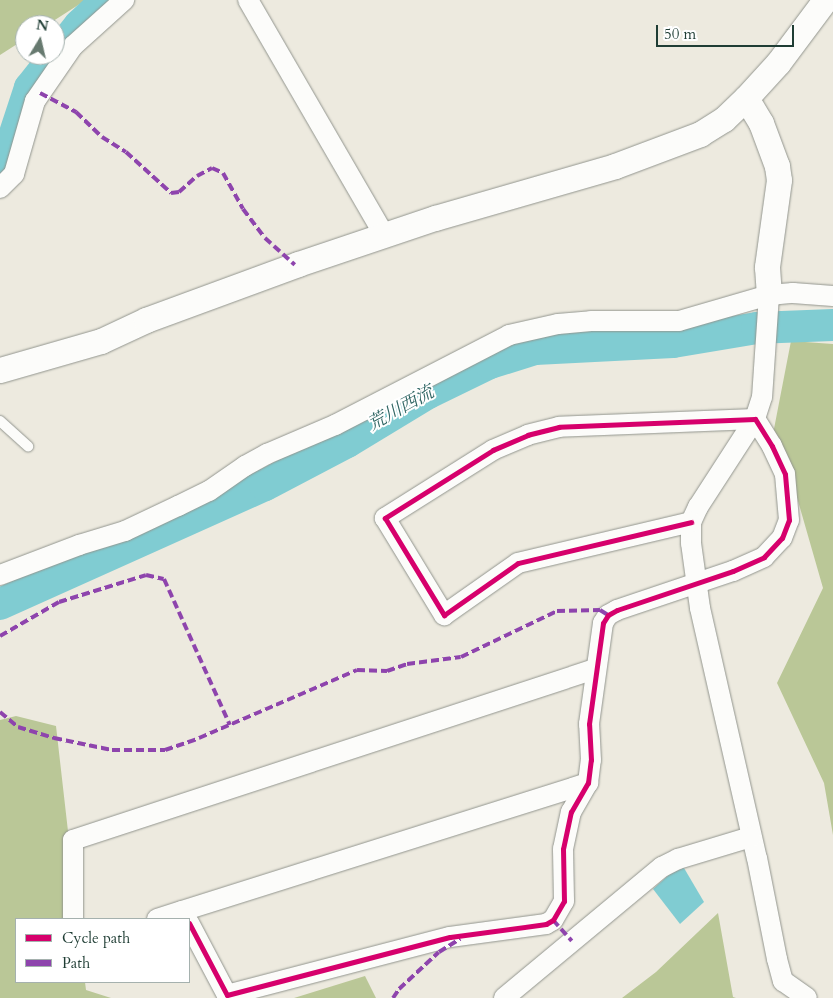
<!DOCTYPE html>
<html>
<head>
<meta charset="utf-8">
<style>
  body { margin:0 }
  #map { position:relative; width:833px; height:998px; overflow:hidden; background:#edeadf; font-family:Cardo,"Noto Serif JP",serif }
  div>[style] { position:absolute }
  .forest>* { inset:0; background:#bac797 }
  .water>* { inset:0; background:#80ccd2 }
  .river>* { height:32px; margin:-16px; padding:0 16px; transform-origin:16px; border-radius:16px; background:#80ccd2 }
  .roads { filter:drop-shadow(0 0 1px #92958e) drop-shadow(0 0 1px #92958e) }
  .service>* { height:10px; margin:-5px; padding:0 5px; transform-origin:5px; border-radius:5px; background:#fcfcfa }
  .minor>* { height:20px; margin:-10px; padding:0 10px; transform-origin:10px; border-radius:10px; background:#fcfcfa }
  .tertiary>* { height:25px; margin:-12.5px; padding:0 12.5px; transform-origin:12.5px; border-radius:12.5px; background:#fcfcfa }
  .quiet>* { height:4px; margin-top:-2px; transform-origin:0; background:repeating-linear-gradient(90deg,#8e44ad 0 8px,transparent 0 12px) }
  .cycleway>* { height:5px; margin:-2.5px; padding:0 2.5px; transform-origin:2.5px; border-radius:2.5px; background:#d6006c }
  span { translate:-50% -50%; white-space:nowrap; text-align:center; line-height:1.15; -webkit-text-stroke:4px #fff; paint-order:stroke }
  .water-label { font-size:18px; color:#2e6462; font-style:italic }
  .legend { position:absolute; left:15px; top:918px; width:175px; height:65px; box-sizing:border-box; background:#fff; border:1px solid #a5b1ae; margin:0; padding:6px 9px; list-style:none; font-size:15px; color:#1f3d34 }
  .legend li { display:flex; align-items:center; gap:10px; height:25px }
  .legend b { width:25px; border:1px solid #a5b1ae }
  .north { position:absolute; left:15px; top:15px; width:50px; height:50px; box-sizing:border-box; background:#fff; border:1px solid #a5b1ae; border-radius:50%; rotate:9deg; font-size:14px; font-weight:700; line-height:20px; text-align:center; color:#1f3d34 }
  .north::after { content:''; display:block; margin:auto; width:18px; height:22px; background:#677a70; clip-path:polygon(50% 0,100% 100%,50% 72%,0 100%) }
  .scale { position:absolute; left:656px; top:25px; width:138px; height:22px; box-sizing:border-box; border:2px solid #1f3d34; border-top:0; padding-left:6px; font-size:15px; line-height:18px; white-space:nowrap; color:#1f3d34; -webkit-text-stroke:4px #fff; paint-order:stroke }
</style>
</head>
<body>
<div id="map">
  <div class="forest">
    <div style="clip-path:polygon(0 0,86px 0,47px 25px,25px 25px,25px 39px,0 55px)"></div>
    <div style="clip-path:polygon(791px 341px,833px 344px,833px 835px,824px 783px,777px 683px,823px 588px,794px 487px,773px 434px)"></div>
    <div style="clip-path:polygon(16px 716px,56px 726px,78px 919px,16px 919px,16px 982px,85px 982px,86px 990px,111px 998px,0 998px,0 720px)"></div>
    <div style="clip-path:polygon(718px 913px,733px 997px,736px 998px,622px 998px,656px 972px)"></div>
    <div style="clip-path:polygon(365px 976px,376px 998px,294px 998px)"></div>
  </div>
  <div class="water">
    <div style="clip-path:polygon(684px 868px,704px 902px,680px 924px,653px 889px,671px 873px)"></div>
  </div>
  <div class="river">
    <div style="left:0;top:179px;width:96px;rotate:-71.8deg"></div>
    <div style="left:30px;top:88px;width:80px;rotate:-51.6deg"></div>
    <div style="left:80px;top:25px;width:37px;rotate:-43deg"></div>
    <div style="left:0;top:604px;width:290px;rotate:-24.2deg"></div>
    <div style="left:265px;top:485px;width:93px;rotate:-27.7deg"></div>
    <div style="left:347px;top:442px;width:95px;rotate:-31.2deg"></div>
    <div style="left:428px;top:393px;width:69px;rotate:-25.8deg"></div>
    <div style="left:490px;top:363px;width:47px;rotate:-17.3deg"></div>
    <div style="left:535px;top:349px;width:138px;rotate:-2.9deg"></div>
    <div style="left:673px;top:342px;width:85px;rotate:-9.5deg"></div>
    <div style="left:757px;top:328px;width:76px;rotate:-2.3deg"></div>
  </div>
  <div class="roads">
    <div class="service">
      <div style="left:0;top:421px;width:38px;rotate:42deg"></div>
    </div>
    <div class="minor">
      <div style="left:248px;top:0;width:272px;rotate:59.9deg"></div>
      <div style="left:0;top:188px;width:20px;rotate:-45deg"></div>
      <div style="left:14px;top:174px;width:76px;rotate:-74deg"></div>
      <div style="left:35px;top:101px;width:67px;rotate:-55.4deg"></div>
      <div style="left:73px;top:46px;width:69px;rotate:-42deg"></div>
      <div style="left:769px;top:295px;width:102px;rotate:93.9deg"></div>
      <div style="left:762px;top:397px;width:23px;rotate:108deg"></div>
      <div style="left:755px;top:419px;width:105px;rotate:122.9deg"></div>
      <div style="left:698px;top:507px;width:17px;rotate:115deg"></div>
      <div style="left:691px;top:522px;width:21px;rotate:90deg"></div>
      <div style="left:691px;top:543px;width:66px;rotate:82.1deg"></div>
      <div style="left:700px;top:608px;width:256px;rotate:77.2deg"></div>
      <div style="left:757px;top:858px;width:103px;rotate:78.8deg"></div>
      <div style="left:777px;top:959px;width:23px;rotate:75deg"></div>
      <div style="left:783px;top:981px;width:29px;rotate:35deg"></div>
      <div style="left:0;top:575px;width:85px;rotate:-20.8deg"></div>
      <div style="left:79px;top:545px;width:48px;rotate:-16.9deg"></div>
      <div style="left:125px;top:531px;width:59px;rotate:-25.3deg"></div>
      <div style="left:178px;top:506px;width:34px;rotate:-26deg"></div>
      <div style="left:209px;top:491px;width:44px;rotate:-34.8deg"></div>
      <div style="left:245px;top:466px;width:25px;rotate:-29deg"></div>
      <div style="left:267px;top:454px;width:74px;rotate:-23.1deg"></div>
      <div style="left:335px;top:425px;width:196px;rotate:-27.3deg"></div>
      <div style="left:509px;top:335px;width:50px;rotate:-12.7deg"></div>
      <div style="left:558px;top:324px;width:33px;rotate:-5deg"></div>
      <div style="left:591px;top:321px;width:88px"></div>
      <div style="left:679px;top:321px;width:94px;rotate:-16.1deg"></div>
      <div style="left:769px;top:295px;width:24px;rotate:-5deg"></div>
      <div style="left:793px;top:293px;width:40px;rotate:4.3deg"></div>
      <div style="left:73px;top:919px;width:79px;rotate:-90deg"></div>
      <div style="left:73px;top:840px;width:549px;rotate:-18.14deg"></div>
      <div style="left:157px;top:919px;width:26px;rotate:-18deg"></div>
      <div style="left:187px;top:919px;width:9px;rotate:-122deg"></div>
      <div style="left:182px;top:911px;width:426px;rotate:-17.5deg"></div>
      <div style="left:189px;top:923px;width:81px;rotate:62.2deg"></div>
      <div style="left:227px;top:995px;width:230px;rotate:-14.6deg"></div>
      <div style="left:450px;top:937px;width:97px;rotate:-7.7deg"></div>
      <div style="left:546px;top:924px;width:8px;rotate:-30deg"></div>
      <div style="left:553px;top:920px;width:22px;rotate:-60deg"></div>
      <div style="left:564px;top:901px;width:52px;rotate:-91.1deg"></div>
      <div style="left:563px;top:849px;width:38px;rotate:-78deg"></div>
      <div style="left:571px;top:812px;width:34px;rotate:-60deg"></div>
      <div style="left:588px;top:783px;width:23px;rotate:-83deg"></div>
      <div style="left:591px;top:760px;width:36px;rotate:-93deg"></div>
      <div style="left:589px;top:724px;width:102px;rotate:-82.1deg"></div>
      <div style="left:603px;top:623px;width:9px;rotate:-58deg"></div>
      <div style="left:608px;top:615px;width:10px;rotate:-29deg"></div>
      <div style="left:617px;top:610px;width:122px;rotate:-18.6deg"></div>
      <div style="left:733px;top:571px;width:34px;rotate:-24deg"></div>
      <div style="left:764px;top:557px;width:26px;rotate:-47deg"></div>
      <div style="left:782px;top:538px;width:19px;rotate:-69deg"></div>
      <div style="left:789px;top:520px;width:46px;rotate:-95deg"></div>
      <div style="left:785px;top:474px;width:31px;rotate:-115deg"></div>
      <div style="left:772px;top:446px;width:32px;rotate:-122deg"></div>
      <div style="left:755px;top:419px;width:196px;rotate:177.7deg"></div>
      <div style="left:559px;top:427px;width:32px;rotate:166deg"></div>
      <div style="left:528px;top:435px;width:38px;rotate:157deg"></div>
      <div style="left:493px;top:450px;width:128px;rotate:147.8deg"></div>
      <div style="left:385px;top:518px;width:114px;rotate:58.7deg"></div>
      <div style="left:444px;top:615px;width:90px;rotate:-35.1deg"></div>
      <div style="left:518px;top:563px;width:178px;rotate:-13.3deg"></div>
      <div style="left:504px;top:998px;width:205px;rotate:-39.7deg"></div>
      <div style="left:662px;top:867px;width:18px;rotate:-27deg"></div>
      <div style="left:678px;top:859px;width:76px;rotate:-16.8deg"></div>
    </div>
    <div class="tertiary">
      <div style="left:746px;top:98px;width:29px;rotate:59deg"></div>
      <div style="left:761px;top:123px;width:46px;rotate:69.6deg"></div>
      <div style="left:777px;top:166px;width:14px;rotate:82deg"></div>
      <div style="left:779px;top:180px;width:88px;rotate:97.9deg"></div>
      <div style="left:767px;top:267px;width:28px;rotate:86deg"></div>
      <div style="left:0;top:370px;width:105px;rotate:-16deg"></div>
      <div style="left:101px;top:341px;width:50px;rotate:-25deg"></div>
      <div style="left:146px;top:320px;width:162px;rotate:-20.2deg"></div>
      <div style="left:298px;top:264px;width:145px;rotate:-18.6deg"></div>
      <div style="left:435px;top:218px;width:187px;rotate:-16.1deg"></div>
      <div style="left:615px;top:166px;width:91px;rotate:-20.6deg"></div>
      <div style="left:700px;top:134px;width:28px;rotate:-32deg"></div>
      <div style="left:724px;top:119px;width:30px;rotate:-44deg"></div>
      <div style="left:746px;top:98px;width:47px;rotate:-47.6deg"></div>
      <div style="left:778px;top:63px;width:79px;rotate:-53.3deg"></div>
    </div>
  </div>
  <div class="quiet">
    <div style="left:40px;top:93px;width:41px;rotate:27.8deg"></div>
    <div style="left:76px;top:112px;width:36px;rotate:44deg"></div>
    <div style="left:102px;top:137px;width:28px;rotate:32deg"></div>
    <div style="left:126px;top:152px;width:61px;rotate:42.3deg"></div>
    <div style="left:171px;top:193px;width:8px;rotate:-7deg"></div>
    <div style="left:179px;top:192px;width:24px;rotate:-42deg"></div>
    <div style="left:197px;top:176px;width:17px;rotate:-28deg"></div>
    <div style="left:212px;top:168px;width:12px;rotate:24deg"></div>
    <div style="left:223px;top:173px;width:41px;rotate:60.9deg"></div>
    <div style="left:243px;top:209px;width:36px;rotate:53deg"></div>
    <div style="left:265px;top:238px;width:40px;rotate:42deg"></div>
    <div style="left:0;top:636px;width:68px;rotate:-30deg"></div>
    <div style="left:59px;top:602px;width:91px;rotate:-17.2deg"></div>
    <div style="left:146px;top:575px;width:18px;rotate:13deg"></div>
    <div style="left:164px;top:579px;width:160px;rotate:65.7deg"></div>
    <div style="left:0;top:712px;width:23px;rotate:40deg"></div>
    <div style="left:18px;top:727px;width:38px;rotate:17deg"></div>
    <div style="left:54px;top:738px;width:59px;rotate:11.7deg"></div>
    <div style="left:112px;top:750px;width:53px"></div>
    <div style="left:165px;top:750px;width:36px;rotate:-19deg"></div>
    <div style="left:199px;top:738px;width:172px;rotate:-23.3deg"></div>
    <div style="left:357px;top:670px;width:30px;rotate:2deg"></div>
    <div style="left:387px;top:671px;width:21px;rotate:-19deg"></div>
    <div style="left:407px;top:664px;width:54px;rotate:-7.4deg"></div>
    <div style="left:461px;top:657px;width:106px;rotate:-25.6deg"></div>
    <div style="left:557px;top:611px;width:43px;rotate:-1.3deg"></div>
    <div style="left:600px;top:610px;width:9px;rotate:32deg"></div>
    <div style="left:553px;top:920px;width:28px;rotate:48deg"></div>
    <div style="left:393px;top:998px;width:11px;rotate:-56deg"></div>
    <div style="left:399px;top:989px;width:54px;rotate:-42.8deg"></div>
    <div style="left:439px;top:952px;width:25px;rotate:-32deg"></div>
  </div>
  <div class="cycleway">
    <div style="left:189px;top:923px;width:81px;rotate:62.2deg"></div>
    <div style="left:227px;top:995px;width:230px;rotate:-14.6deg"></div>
    <div style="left:450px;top:937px;width:97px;rotate:-7.7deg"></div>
    <div style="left:546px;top:924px;width:8px;rotate:-30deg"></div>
    <div style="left:553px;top:920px;width:22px;rotate:-60deg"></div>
    <div style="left:564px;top:901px;width:52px;rotate:-91.1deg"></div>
    <div style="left:563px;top:849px;width:38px;rotate:-78deg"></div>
    <div style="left:571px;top:812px;width:34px;rotate:-60deg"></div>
    <div style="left:588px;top:783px;width:23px;rotate:-83deg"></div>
    <div style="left:591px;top:760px;width:36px;rotate:-93deg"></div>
    <div style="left:589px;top:724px;width:102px;rotate:-82.1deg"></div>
    <div style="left:603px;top:623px;width:9px;rotate:-58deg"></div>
    <div style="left:608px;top:615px;width:10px;rotate:-29deg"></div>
    <div style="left:617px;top:610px;width:122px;rotate:-18.6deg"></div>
    <div style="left:733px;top:571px;width:34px;rotate:-24deg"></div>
    <div style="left:764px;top:557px;width:26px;rotate:-47deg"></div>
    <div style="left:782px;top:538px;width:19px;rotate:-69deg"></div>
    <div style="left:789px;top:520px;width:46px;rotate:-95deg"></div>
    <div style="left:785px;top:474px;width:31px;rotate:-115deg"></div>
    <div style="left:772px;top:446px;width:32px;rotate:-122deg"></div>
    <div style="left:755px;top:419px;width:196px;rotate:177.7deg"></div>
    <div style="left:559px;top:427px;width:32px;rotate:166deg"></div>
    <div style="left:528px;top:435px;width:38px;rotate:157deg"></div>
    <div style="left:493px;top:450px;width:128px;rotate:147.8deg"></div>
    <div style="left:385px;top:518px;width:114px;rotate:58.7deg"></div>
    <div style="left:444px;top:615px;width:90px;rotate:-35.1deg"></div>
    <div style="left:518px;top:563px;width:178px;rotate:-13.3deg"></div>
  </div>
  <div class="water-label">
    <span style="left:401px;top:409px;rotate:-29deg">荒川西流</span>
  </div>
  <ul class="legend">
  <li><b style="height:6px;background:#d6006c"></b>Cycle path</li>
  <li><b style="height:6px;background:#8e44ad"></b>Path</li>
  </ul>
  <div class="north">N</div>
  <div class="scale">50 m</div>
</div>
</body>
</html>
